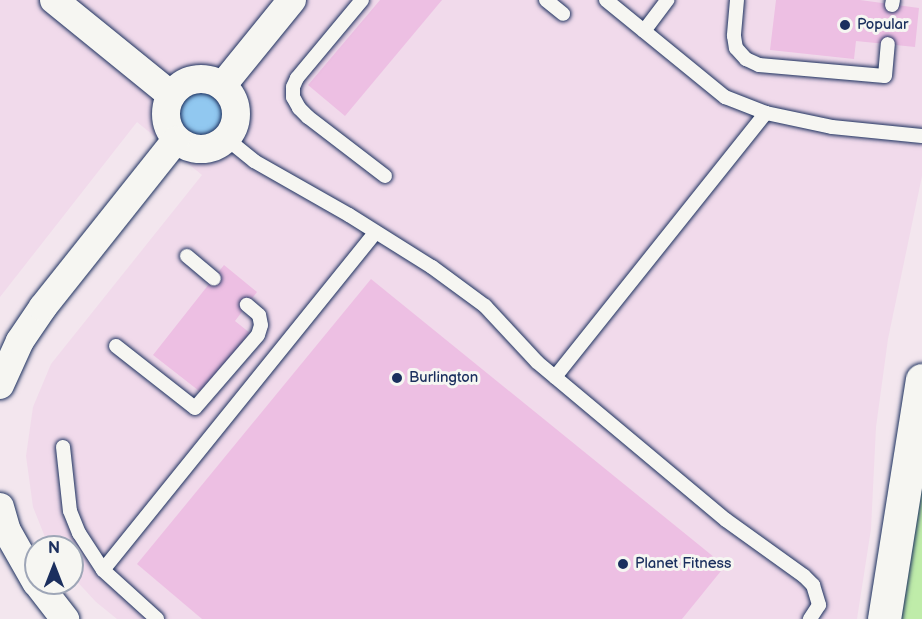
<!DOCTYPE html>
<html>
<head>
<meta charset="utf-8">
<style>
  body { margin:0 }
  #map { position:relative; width:922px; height:619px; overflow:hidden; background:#f3e6ee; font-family:"Balsamiq Sans",sans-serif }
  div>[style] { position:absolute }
  .built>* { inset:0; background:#f1daeb }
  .green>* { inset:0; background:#bfeca9 }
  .round { border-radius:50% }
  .water>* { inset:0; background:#91c8f0 }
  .building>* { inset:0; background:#edbfe3 }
  .roads { filter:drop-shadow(0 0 2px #1b2f5e) drop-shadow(0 0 2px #1b2f5e) }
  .lane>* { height:14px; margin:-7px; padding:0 7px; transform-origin:7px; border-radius:7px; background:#f6f6f2 }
  .street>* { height:28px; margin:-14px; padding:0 14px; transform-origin:14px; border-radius:14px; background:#f6f6f2 }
  .street>.ring { margin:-14px; padding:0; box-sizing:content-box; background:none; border:28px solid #f6f6f2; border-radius:50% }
  .secondary>* { height:33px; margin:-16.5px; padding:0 16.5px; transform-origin:16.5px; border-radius:16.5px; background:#f6f6f2 }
  .dots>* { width:16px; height:16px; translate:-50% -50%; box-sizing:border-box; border:3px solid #f6f6f2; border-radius:50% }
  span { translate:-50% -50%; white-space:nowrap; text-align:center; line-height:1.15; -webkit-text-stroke:6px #f6f6f2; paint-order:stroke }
  .poi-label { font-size:15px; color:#1b2f5e }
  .left { translate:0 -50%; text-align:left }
  .north { position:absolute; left:24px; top:535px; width:60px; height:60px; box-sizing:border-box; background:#f6f6f2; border:2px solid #9ea6b7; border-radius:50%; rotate:0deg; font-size:16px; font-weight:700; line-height:24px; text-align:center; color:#1b2f5e }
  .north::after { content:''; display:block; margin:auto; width:21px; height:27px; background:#1b2f5e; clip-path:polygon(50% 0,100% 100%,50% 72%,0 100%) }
</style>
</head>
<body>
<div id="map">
  <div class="built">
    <div style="clip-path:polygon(0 0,922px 0,922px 176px,888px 339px,876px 427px,871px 529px,857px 619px,117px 619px,96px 602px,72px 576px,72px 547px,49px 547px,33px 507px,26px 456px,33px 407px,51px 364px,202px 175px,137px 122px,0 297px)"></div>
  </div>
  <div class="green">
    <div class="round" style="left:172px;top:86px;width:58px;height:58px"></div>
    <div style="clip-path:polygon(922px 469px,922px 619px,896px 619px)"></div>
  </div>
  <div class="water">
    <div class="round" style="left:174px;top:89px;width:52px;height:52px"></div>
  </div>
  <div class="building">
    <div style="clip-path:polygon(380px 0,442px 0,345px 116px,308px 85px)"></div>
    <div style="clip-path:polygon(776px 0,860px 0,919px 8px,915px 47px,856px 41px,854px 59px,770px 50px)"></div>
    <div style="clip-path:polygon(224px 265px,257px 292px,235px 321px,250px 333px,203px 394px,153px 355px)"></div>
    <div style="clip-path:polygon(371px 279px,725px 566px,682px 619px,202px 619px,137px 564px)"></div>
  </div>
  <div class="roads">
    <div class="lane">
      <div style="left:362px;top:0;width:102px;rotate:129.8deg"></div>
      <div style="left:297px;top:78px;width:10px;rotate:114deg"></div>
      <div style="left:293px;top:87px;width:10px;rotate:90deg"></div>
      <div style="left:293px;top:97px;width:13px;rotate:61deg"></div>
      <div style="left:299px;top:108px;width:13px;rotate:45deg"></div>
      <div style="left:308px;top:117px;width:97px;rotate:37.5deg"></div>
      <div style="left:546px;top:0;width:22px;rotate:39deg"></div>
      <div style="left:606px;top:0;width:154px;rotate:39.2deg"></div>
      <div style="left:725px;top:97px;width:44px;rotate:21.3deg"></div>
      <div style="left:766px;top:113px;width:67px;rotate:12deg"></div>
      <div style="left:832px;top:127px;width:90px;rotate:5.7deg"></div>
      <div style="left:737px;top:0;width:36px;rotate:95deg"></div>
      <div style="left:734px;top:36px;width:12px;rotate:81deg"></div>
      <div style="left:736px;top:48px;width:15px;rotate:48deg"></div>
      <div style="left:746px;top:59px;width:14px;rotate:25deg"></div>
      <div style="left:759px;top:65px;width:126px;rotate:5deg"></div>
      <div style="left:885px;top:76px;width:32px;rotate:-85deg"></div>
      <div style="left:892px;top:5px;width:5px;rotate:-79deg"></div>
      <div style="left:644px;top:31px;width:39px;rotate:-53deg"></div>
      <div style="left:227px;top:139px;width:35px;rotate:39deg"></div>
      <div style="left:254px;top:161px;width:109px;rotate:29.6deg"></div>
      <div style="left:349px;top:215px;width:98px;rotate:32.1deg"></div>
      <div style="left:432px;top:267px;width:66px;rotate:36.3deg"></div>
      <div style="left:485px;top:306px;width:76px;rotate:47.1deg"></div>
      <div style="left:537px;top:362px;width:246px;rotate:39.9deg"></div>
      <div style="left:726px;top:520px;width:96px;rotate:35.7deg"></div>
      <div style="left:804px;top:576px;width:13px;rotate:45deg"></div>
      <div style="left:813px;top:585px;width:21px;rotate:73deg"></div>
      <div style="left:819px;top:605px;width:17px;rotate:123deg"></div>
      <div style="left:187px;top:256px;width:35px;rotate:40deg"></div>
      <div style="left:116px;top:346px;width:100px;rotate:38.1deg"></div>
      <div style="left:195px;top:408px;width:96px;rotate:-49.2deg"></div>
      <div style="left:258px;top:335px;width:10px;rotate:-73deg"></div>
      <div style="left:261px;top:325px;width:10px;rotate:-101deg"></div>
      <div style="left:259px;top:315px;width:16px;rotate:-140deg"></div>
      <div style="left:555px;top:377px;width:338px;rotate:-51.4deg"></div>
      <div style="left:63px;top:447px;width:64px;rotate:83.8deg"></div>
      <div style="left:70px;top:511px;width:24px;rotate:68deg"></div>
      <div style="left:79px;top:533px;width:44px;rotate:57deg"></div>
      <div style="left:103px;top:570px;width:73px;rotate:42.2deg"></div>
      <div style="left:103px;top:570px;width:434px;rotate:-51.1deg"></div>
    </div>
    <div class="street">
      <div style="left:54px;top:0;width:151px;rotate:39.1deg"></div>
      <div class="ring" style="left:166px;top:79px;width:42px;height:42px"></div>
      <div style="left:222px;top:86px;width:111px;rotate:-50.9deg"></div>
      <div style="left:0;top:385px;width:48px;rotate:-65.6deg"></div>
      <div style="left:20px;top:341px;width:41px;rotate:-55.9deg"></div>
      <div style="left:43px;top:307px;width:213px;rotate:-51.5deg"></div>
      <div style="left:0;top:507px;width:25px;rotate:74deg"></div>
      <div style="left:7px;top:531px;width:59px;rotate:60.4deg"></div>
      <div style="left:37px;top:583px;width:46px;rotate:52.1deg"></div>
    </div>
    <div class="secondary">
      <div style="left:884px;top:619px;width:242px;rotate:-81deg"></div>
    </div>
  </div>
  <div class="dots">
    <div style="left:845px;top:25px;background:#1b2f5e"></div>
    <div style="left:397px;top:378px;background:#1b2f5e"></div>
    <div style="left:623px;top:564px;background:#1b2f5e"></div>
  </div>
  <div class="poi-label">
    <span class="left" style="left:857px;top:25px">Popular</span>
    <span class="left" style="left:409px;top:378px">Burlington</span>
    <span class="left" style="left:635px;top:564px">Planet Fitness</span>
  </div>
  <div class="north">N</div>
</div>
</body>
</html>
